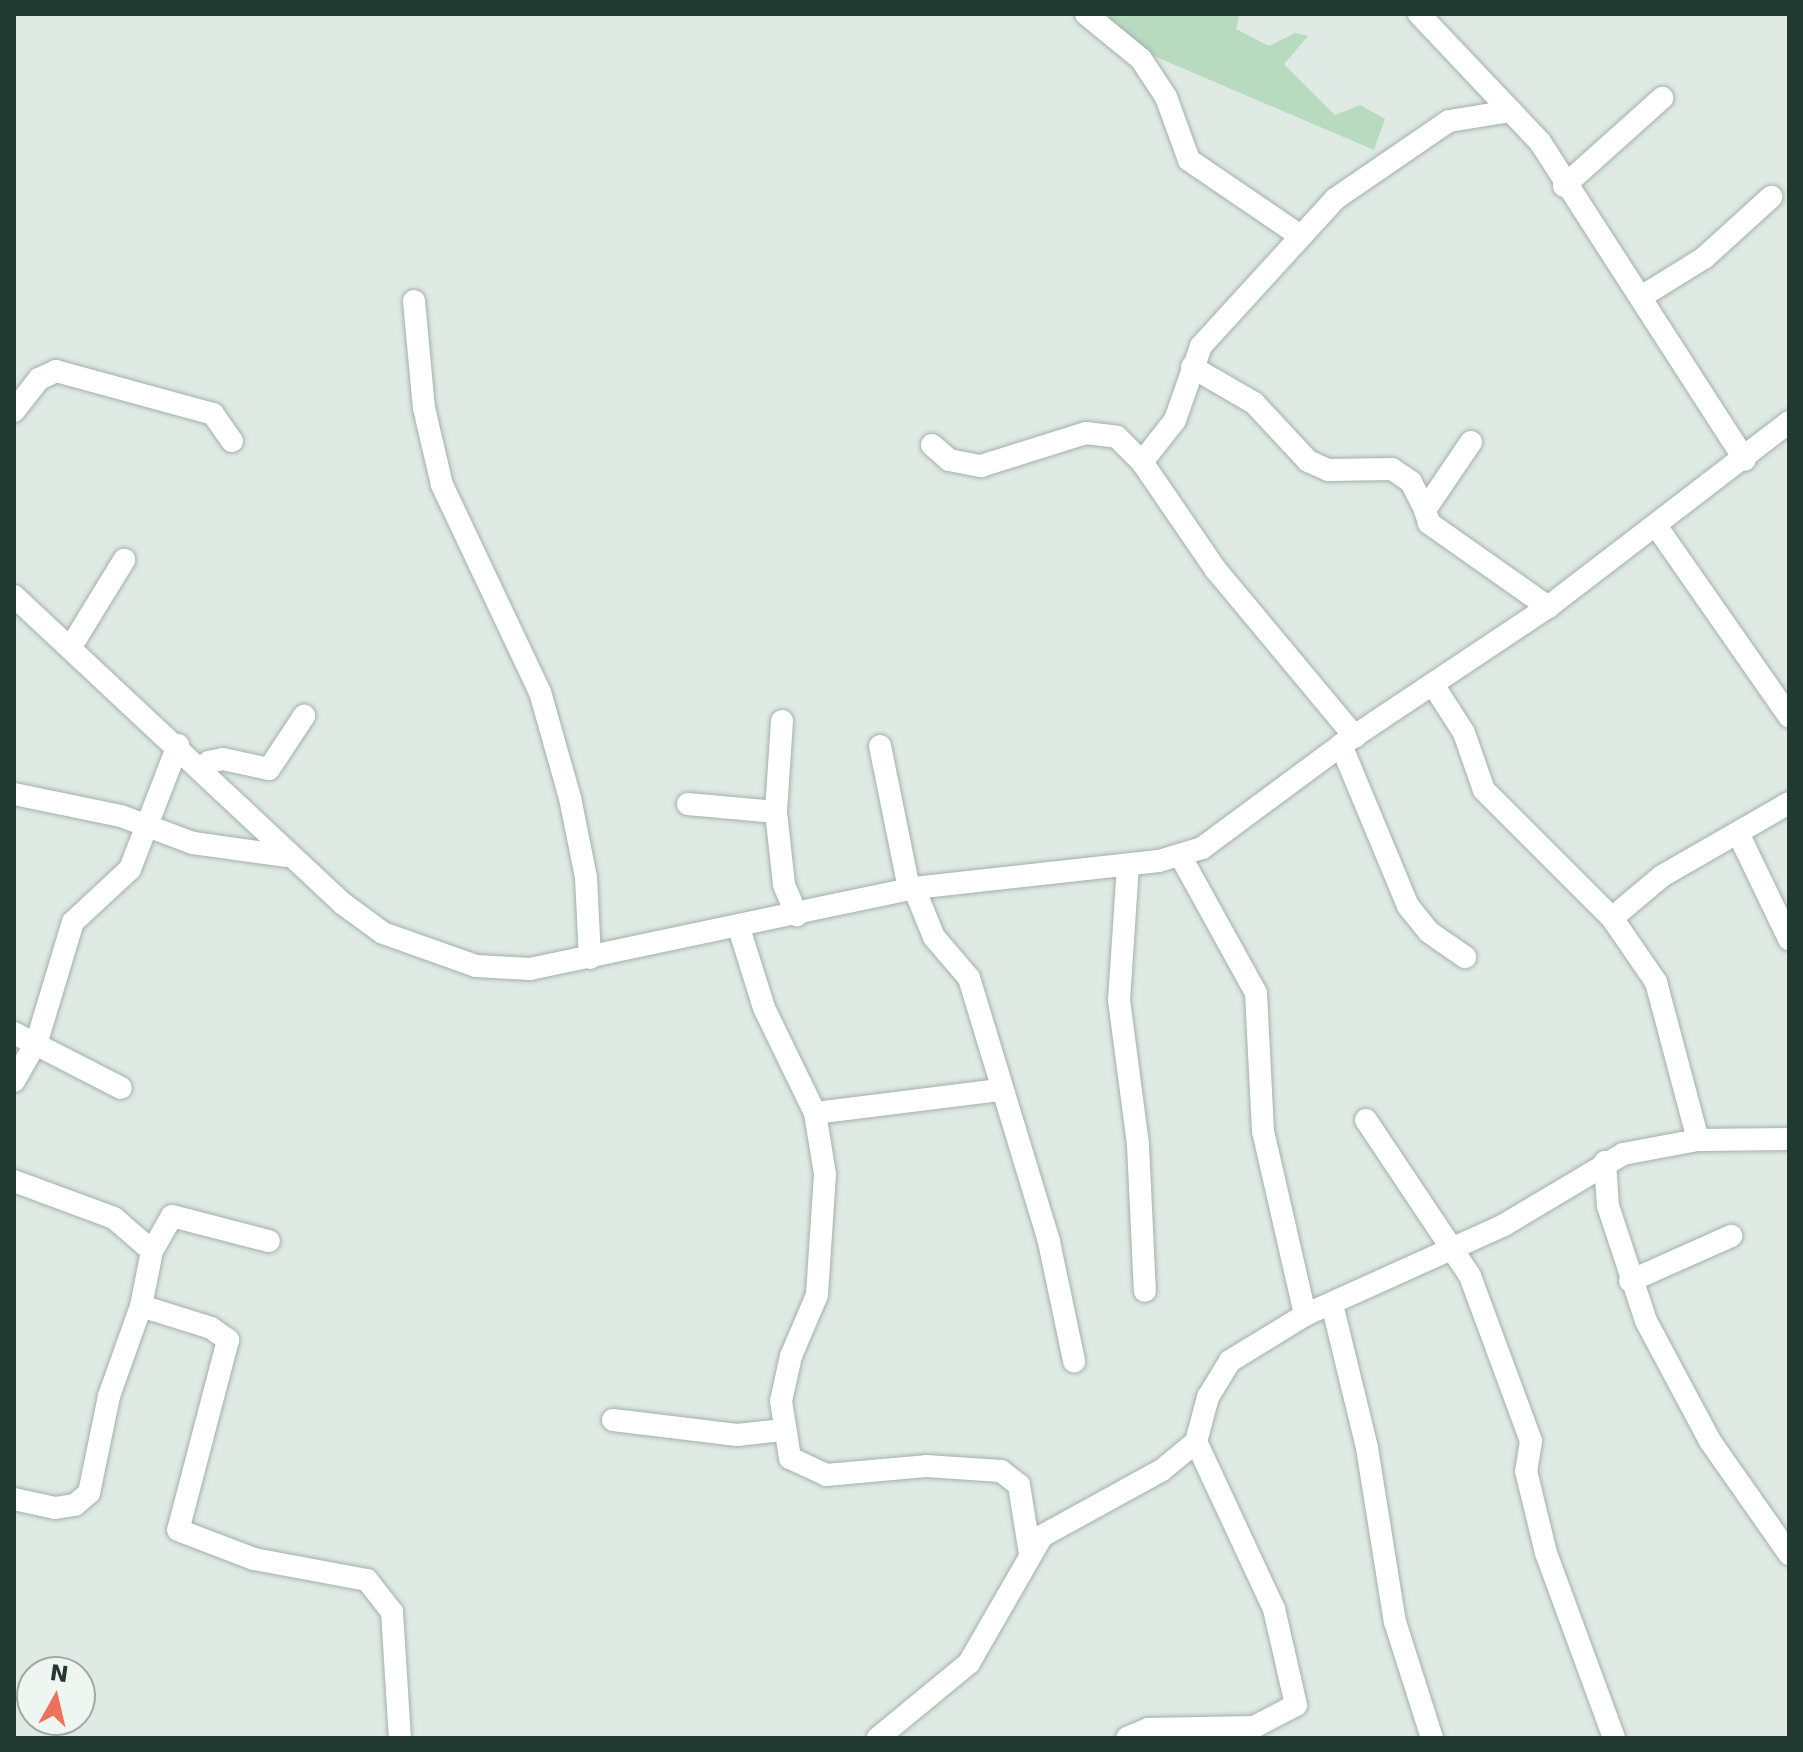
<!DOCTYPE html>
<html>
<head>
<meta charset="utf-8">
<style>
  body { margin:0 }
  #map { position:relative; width:1803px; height:1752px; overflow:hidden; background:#dfeae4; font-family:"DejaVu Sans",sans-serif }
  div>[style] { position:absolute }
  .green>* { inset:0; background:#b8dabf }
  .roads { filter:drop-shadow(0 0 2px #a2b1aa) drop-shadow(0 0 2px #a2b1aa) }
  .minor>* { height:22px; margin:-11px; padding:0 11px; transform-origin:11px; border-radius:11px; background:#fff }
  span { translate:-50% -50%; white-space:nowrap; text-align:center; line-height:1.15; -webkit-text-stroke:8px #eff6f2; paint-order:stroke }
  .frame { position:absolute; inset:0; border:16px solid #213930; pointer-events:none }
  .north { position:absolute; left:16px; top:1656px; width:80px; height:80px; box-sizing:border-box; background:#eff6f2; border:2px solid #9daaa4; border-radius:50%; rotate:8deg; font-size:22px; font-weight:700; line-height:32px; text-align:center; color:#213930 }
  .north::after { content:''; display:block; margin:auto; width:28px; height:36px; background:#ec725b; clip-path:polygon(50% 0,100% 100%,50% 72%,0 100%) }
</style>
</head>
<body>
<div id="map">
  <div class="green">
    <div style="clip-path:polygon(1111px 14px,1240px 14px,1236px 29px,1269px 46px,1295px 33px,1308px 36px,1284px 64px,1335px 115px,1360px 105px,1385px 119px,1374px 150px,1126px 44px,1107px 26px)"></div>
  </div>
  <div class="roads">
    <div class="minor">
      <div style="left:1086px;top:14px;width:71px;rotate:39.3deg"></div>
      <div style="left:1141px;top:59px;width:45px;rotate:56.7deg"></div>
      <div style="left:1166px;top:97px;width:67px;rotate:69.9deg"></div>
      <div style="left:1189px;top:160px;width:133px;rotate:34.3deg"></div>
      <div style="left:1419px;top:14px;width:176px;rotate:46.6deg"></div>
      <div style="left:1540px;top:142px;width:378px;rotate:57.2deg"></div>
      <div style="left:1564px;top:186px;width:132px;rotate:-41.9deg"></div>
      <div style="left:1641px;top:297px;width:74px;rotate:-31.8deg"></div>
      <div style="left:1704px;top:258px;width:91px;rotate:-42.3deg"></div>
      <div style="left:414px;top:301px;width:107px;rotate:84.7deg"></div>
      <div style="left:424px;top:408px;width:79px;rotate:76.8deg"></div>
      <div style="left:442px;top:485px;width:229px;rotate:64.7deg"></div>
      <div style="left:540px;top:692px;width:110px;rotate:74.2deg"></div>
      <div style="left:570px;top:798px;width:81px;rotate:78.6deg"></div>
      <div style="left:586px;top:877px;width:81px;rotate:87.2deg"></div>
      <div style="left:1192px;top:367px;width:72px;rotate:30.1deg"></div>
      <div style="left:1254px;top:403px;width:79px;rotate:47deg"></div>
      <div style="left:1308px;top:461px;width:22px;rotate:24deg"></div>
      <div style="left:1328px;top:470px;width:64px;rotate:-0.9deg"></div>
      <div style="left:1392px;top:469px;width:23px;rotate:34deg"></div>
      <div style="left:1411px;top:482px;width:31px;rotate:63deg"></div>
      <div style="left:14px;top:411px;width:41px;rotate:-52deg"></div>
      <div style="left:39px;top:379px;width:19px;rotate:-25deg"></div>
      <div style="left:56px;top:371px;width:163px;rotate:15.3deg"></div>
      <div style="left:213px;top:414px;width:33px;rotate:55deg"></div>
      <div style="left:1471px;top:442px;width:82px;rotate:124.1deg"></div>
      <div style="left:1425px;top:510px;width:14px;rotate:73deg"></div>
      <div style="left:1429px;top:523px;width:146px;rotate:35.2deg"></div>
      <div style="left:932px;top:445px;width:23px;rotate:41deg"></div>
      <div style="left:949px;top:460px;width:33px;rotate:11deg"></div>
      <div style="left:981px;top:466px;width:110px;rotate:-17.4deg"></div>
      <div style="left:1086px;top:433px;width:31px;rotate:7deg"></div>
      <div style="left:1117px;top:437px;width:35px;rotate:45deg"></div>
      <div style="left:1142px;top:462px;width:131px;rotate:55.6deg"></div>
      <div style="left:1216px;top:570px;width:217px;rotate:50.2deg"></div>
      <div style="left:1142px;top:462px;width:53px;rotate:-51.8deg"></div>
      <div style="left:1175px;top:420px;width:78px;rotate:-70.6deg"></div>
      <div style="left:1201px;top:346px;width:199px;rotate:-47.6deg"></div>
      <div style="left:1335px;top:199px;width:138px;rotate:-34.4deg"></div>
      <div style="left:1449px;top:121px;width:63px;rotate:-9.2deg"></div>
      <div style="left:1657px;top:527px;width:231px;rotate:55.1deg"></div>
      <div style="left:14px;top:596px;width:449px;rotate:43.1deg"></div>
      <div style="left:342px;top:903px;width:51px;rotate:36.2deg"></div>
      <div style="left:383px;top:933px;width:99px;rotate:19.5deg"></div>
      <div style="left:476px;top:966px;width:54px;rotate:3.2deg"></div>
      <div style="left:530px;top:969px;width:392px;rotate:-11.9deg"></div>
      <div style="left:914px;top:888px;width:246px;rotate:-6.3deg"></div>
      <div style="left:1159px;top:861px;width:45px;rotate:-16.8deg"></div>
      <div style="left:1202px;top:848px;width:173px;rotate:-36.5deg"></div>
      <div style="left:1341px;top:745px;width:249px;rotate:-33.7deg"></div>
      <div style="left:1548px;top:607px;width:304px;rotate:-37.5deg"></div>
      <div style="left:72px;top:645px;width:100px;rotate:-58.5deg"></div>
      <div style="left:1434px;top:686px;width:56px;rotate:57.4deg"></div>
      <div style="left:1464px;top:733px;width:60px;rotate:70.7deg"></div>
      <div style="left:1484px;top:790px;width:181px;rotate:45deg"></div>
      <div style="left:1612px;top:918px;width:78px;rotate:55.5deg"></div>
      <div style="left:1656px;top:982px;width:163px;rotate:75.1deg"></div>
      <div style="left:782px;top:721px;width:91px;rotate:93.8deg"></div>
      <div style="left:776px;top:812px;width:73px;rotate:83.7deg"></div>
      <div style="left:784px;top:885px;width:33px;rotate:67deg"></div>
      <div style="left:1341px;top:745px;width:174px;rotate:67.4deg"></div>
      <div style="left:1408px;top:906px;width:33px;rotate:51deg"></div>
      <div style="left:1429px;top:932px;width:44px;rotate:34.8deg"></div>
      <div style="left:880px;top:746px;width:146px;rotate:78.5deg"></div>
      <div style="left:205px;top:771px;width:10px;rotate:-66deg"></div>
      <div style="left:209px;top:762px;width:14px;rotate:-12deg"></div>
      <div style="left:223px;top:759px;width:47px;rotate:12.3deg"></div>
      <div style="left:269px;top:769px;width:64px;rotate:-56.6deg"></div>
      <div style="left:14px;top:794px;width:109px;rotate:11.6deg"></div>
      <div style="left:121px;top:816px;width:77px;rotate:20.6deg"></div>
      <div style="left:193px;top:843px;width:95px;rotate:7.9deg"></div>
      <div style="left:688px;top:804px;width:88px;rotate:5.2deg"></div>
      <div style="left:1738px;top:833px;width:118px;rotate:64.3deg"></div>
      <div style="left:1181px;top:857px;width:155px;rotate:61.1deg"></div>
      <div style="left:1256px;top:993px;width:138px;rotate:87.1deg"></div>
      <div style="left:1263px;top:1131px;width:189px;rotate:77.1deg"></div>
      <div style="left:1128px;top:865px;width:135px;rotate:93.8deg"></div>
      <div style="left:1119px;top:1000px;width:146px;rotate:82.5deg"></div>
      <div style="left:1138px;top:1145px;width:146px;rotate:87.3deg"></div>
      <div style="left:914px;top:888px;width:53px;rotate:67.8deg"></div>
      <div style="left:934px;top:937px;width:54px;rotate:49.5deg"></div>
      <div style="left:969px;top:978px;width:276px;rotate:73.1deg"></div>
      <div style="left:1049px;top:1242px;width:122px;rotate:78.1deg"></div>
      <div style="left:1612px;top:918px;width:65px;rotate:-40deg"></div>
      <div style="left:1662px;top:876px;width:146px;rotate:-29.9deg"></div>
      <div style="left:739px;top:928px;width:84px;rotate:72.6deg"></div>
      <div style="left:764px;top:1008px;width:117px;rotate:64.1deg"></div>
      <div style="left:815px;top:1113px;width:62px;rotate:80.7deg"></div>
      <div style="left:825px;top:1174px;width:121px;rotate:93.8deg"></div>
      <div style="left:817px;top:1295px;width:66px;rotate:113.1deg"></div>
      <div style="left:791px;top:1356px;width:46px;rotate:102.5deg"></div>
      <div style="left:781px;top:1401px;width:58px;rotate:81deg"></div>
      <div style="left:790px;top:1458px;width:40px;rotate:25deg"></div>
      <div style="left:826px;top:1475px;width:100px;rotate:-5.1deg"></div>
      <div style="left:926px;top:1466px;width:75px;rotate:3.8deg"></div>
      <div style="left:1001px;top:1471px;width:23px;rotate:38deg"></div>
      <div style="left:1019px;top:1485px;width:70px;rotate:80.9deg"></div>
      <div style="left:14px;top:1033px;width:120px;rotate:27.2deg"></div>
      <div style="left:14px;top:1081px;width:46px;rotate:-60.1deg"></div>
      <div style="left:37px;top:1041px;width:124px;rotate:-73.2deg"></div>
      <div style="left:73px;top:922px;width:78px;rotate:-42.9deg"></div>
      <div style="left:130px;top:869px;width:133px;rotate:-68.8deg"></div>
      <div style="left:815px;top:1113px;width:185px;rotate:-7.1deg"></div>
      <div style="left:1366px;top:1120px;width:187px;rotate:56.3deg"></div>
      <div style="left:1470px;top:1276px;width:176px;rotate:69.7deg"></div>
      <div style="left:1531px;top:1441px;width:30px;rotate:99deg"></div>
      <div style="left:1526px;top:1471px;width:84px;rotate:76.3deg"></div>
      <div style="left:1546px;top:1553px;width:197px;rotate:69.8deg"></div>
      <div style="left:1605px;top:1162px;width:44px;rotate:86.1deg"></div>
      <div style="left:1608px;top:1206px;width:121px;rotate:71.7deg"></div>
      <div style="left:1646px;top:1321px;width:136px;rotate:61.9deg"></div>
      <div style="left:1710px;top:1441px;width:138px;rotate:55deg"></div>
      <div style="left:14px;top:1181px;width:107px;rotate:20.3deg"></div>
      <div style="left:114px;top:1218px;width:50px;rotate:41deg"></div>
      <div style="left:152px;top:1251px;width:56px;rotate:101.3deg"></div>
      <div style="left:141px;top:1306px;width:73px;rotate:17.4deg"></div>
      <div style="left:211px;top:1328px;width:21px;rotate:35deg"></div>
      <div style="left:228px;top:1340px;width:196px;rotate:104.7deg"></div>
      <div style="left:178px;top:1530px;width:81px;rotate:20.9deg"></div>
      <div style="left:254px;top:1559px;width:115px;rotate:10.5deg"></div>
      <div style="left:367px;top:1580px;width:41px;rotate:52deg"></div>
      <div style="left:392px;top:1612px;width:126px;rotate:86.4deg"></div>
      <div style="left:152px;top:1251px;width:40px;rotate:-60.3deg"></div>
      <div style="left:172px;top:1216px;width:100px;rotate:14.5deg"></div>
      <div style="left:1630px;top:1281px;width:111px;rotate:-24deg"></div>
      <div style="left:1332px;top:1304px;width:148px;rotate:76.3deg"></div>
      <div style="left:1367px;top:1448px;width:176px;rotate:80.9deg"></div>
      <div style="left:1395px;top:1622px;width:122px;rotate:72.3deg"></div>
      <div style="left:613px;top:1420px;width:125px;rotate:6.9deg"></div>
      <div style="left:737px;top:1435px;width:45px;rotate:-6.3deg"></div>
      <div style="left:14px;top:1499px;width:42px;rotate:12.4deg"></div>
      <div style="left:55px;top:1508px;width:20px;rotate:-9deg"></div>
      <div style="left:75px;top:1505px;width:18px;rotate:-41deg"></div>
      <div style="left:89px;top:1493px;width:99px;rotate:-78.3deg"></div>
      <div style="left:109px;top:1396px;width:96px;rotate:-70.4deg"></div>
      <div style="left:878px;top:1738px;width:118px;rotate:-39.5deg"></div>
      <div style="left:969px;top:1663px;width:146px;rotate:-60.1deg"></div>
      <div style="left:1042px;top:1536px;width:137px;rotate:-28.8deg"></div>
      <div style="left:1162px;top:1470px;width:44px;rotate:-39.5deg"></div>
      <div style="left:1196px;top:1442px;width:47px;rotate:-75.1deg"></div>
      <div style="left:1208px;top:1397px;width:42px;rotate:-58.6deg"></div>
      <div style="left:1230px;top:1361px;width:88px;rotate:-31.5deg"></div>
      <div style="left:1305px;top:1315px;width:218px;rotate:-24.3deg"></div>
      <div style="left:1504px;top:1225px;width:139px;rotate:-30.8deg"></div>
      <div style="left:1623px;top:1154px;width:76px;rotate:-10.6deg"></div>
      <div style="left:1698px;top:1140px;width:91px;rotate:-0.6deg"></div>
      <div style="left:1127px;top:1738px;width:23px;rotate:-23deg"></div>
      <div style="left:1148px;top:1729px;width:106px;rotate:-1.1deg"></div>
      <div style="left:1254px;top:1727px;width:47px;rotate:-27.6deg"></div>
      <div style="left:1296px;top:1705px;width:98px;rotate:-102.9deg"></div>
      <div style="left:1274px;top:1609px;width:184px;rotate:-115deg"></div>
    </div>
  </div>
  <div class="frame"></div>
  <div class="north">N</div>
</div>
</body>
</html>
